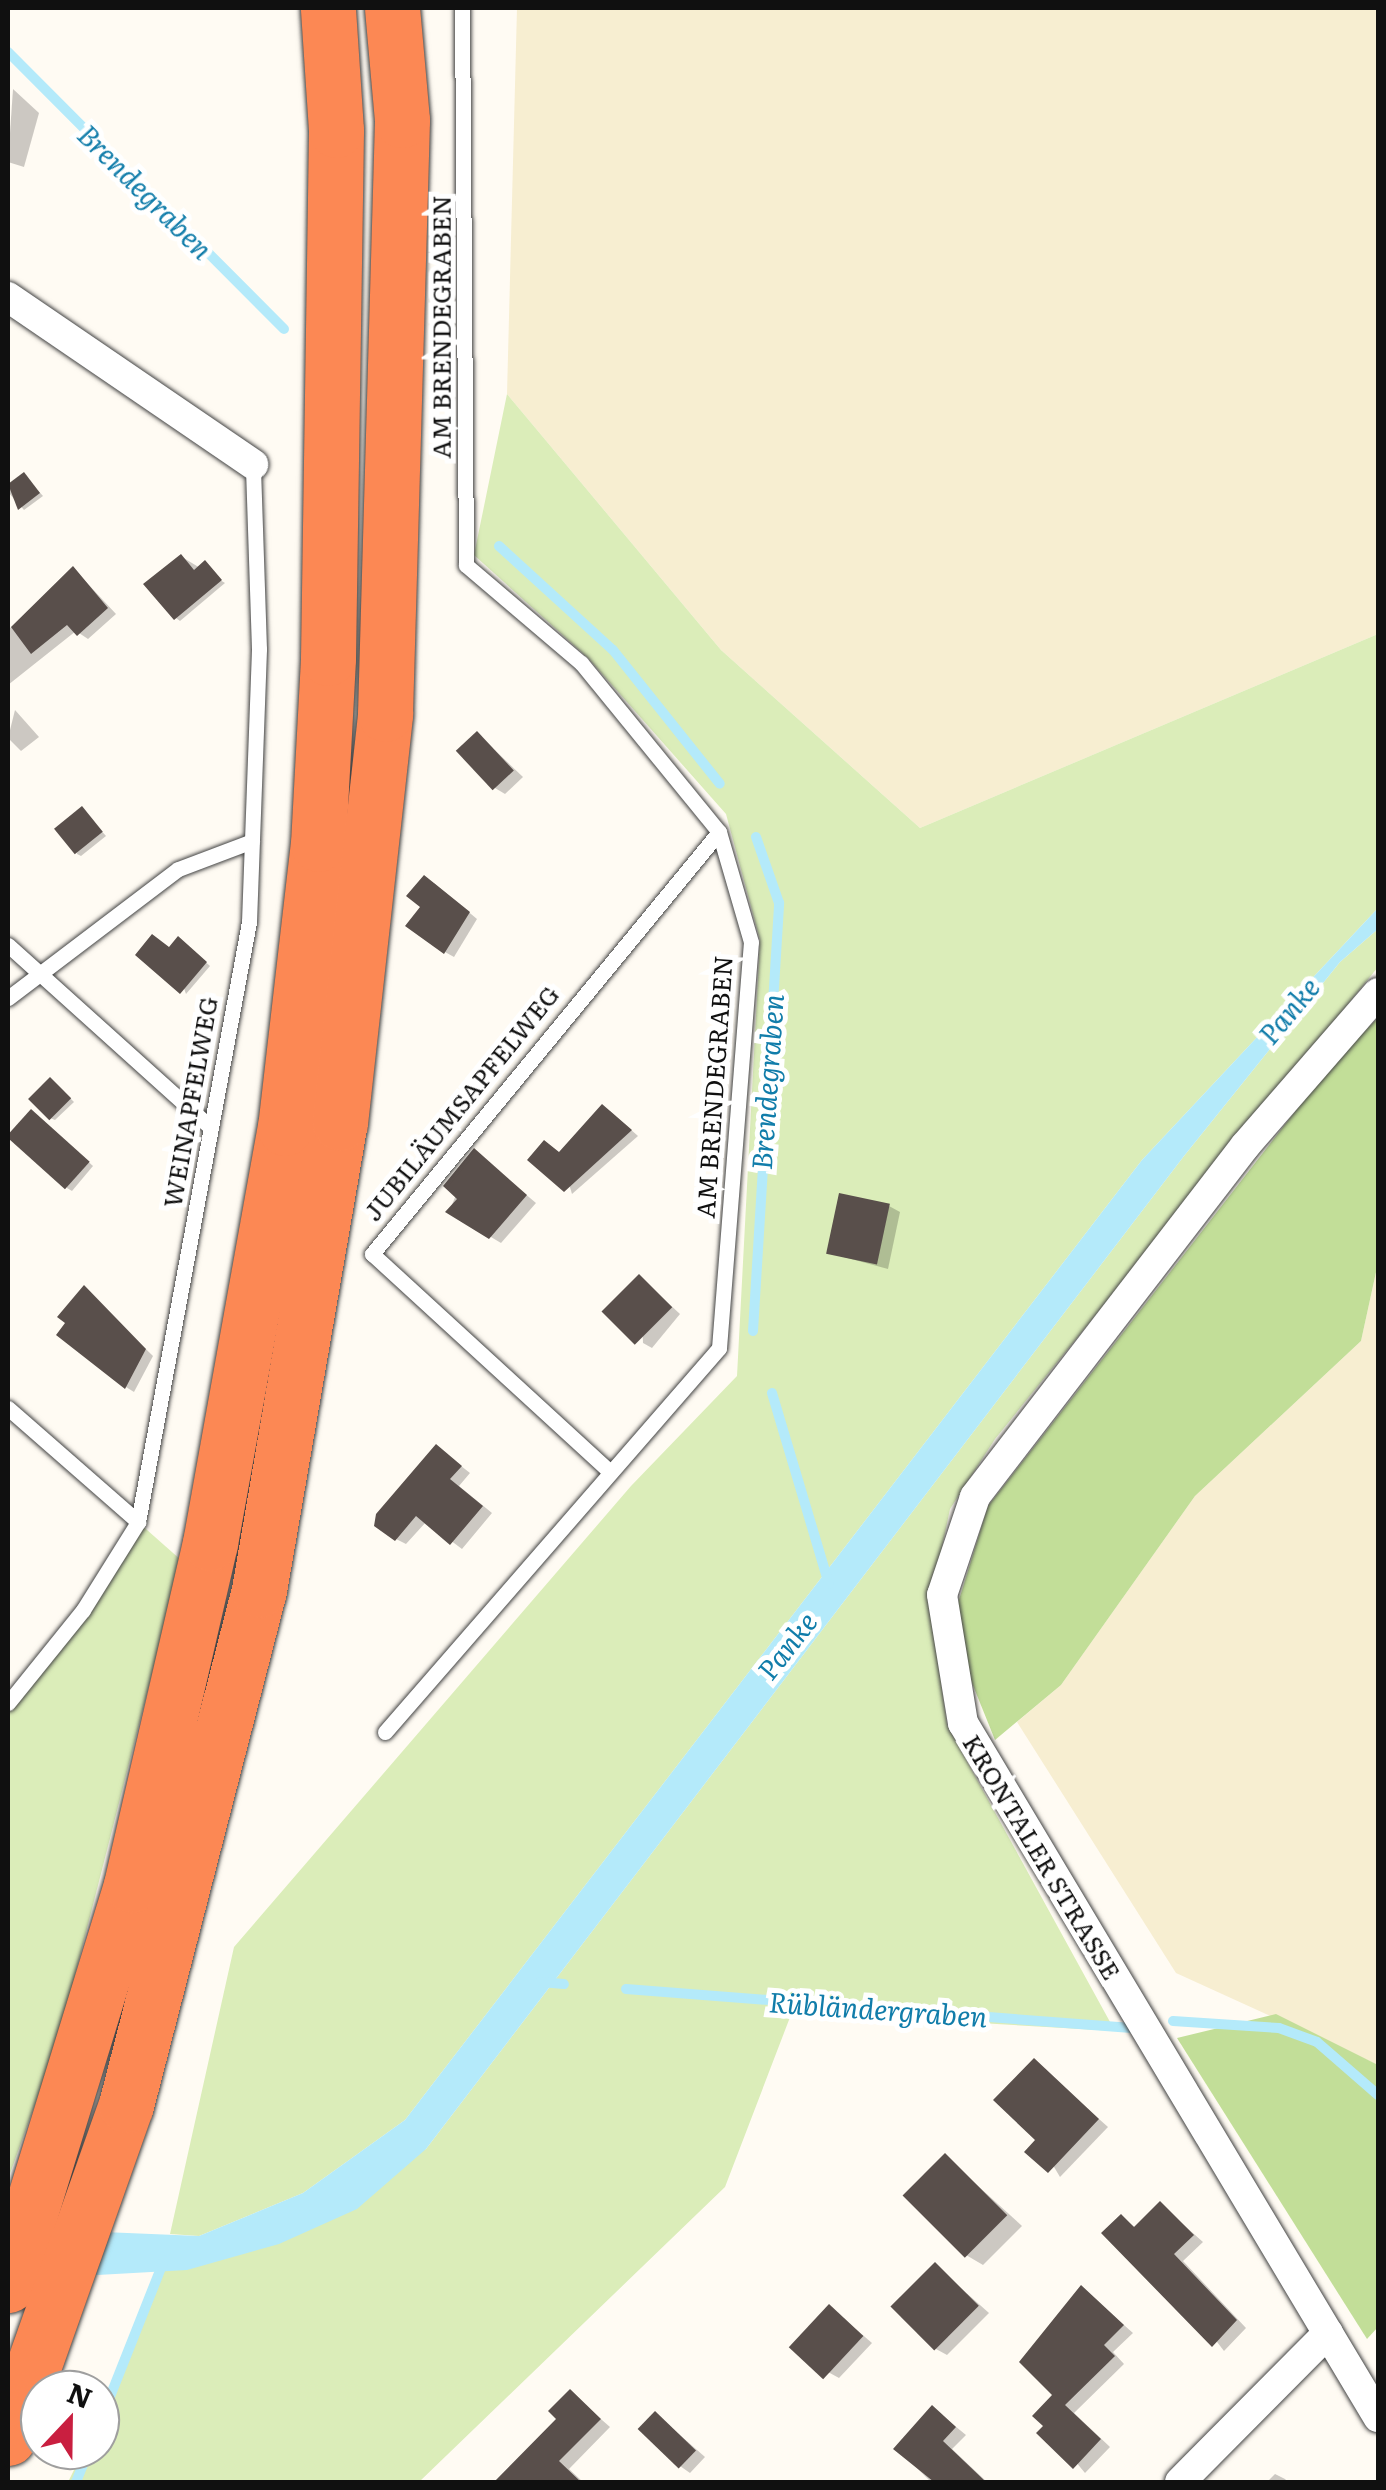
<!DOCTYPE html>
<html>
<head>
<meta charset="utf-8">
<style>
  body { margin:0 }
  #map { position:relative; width:1386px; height:2490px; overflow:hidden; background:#fffbf3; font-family:Literata,serif }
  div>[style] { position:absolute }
  .farmland>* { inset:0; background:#f7eed1 }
  .green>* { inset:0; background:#dbedb9 }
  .forest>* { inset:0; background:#c2de98 }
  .water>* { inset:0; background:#b4eafa }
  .shadow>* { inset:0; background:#0003 }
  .stream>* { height:10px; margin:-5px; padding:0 5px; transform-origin:5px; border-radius:5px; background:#b4eafa }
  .building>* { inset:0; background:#594f4b; transform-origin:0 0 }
  .roads { filter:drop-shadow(0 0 2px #434343) drop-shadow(0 0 2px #434343) }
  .service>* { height:15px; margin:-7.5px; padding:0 7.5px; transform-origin:7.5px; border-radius:7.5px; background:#fff }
  .minor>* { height:30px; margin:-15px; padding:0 15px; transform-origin:15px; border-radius:15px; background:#fff }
  .motorway>* { height:55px; margin:-27.5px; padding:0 27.5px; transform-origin:27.5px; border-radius:27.5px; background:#fc8854 }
  span { translate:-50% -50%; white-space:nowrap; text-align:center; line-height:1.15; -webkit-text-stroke:10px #fff; paint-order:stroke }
  .street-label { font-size:25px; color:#101010 }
  .water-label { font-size:28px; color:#117daa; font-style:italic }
  .frame { position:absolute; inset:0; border:10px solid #101010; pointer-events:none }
  .north { position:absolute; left:20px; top:2370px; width:100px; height:100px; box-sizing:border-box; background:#fff; border:2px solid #9f9f9f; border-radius:50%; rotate:22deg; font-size:28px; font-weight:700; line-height:40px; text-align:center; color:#101010 }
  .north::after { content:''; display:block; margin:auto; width:35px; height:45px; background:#c91f40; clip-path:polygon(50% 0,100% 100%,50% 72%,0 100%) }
</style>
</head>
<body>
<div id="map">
  <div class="farmland">
    <div style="clip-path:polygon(517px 8px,1378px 8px,1378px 634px,920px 828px,721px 650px,507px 394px)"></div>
    <div style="clip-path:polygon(1378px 1263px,1378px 2065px,1176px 1973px,1017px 1722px,1061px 1685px,1195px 1496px,1361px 1341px)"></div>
  </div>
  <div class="green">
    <div style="clip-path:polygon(507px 394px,721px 650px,920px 828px,1378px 634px,1378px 908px,1142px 1160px,405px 2120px,303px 2193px,199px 2236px,170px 2234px,234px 1947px,631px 1486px,737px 1376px,760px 940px,726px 814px,588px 658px,474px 555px)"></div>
    <div style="clip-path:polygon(1378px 929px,1378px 967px,995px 1439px,950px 1509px,930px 1605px,947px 1725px,1115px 2031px,792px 2012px,725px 2187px,419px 2482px,68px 2482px,84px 2450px,100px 2450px,100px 2416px,160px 2272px,426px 2149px,1184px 1156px,1340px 962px)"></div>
    <div style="clip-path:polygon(138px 1522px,181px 1560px,59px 2038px,8px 2179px,8px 1703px)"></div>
  </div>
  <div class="forest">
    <div style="clip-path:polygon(1378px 1018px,1378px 1263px,1361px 1341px,1195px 1496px,1061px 1685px,995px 1740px,968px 1673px,958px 1603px,988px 1506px,1336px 1059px)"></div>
    <div style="clip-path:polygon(1276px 2014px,1378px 2065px,1378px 2327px,1367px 2339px,1177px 2038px)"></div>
  </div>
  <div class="water">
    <div style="clip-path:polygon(1378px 908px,1378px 929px,1340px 962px,1184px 1156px,426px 2149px,357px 2209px,279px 2244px,187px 2270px,8px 2280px,8px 2228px,199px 2236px,303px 2193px,405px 2120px,1142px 1160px)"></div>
  </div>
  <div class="shadow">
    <div style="clip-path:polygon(13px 89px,39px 113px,24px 167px,8px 162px)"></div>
    <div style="clip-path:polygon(24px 475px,43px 496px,24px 510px,8px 492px)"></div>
    <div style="clip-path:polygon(182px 557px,225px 583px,180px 621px,176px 618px)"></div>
    <div style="clip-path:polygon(74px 569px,116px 614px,88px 639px,76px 631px,8px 685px,8px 630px)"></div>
    <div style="clip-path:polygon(15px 710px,39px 737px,21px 751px,8px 738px)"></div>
    <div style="clip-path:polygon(478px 734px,523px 777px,505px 794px,495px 788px)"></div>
    <div style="clip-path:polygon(82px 809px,106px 836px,81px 856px,77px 854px)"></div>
    <div style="clip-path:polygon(434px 883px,477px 919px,454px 957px,445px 952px)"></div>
    <div style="clip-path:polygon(183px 942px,210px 966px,186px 994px,170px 950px)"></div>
    <div style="clip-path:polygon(55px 1083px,74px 1102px,55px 1120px,50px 1118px)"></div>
    <div style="clip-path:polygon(610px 1111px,638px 1136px,572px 1194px,560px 1154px)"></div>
    <div style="clip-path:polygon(36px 1114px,93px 1166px,72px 1191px,67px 1188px)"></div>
    <div style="clip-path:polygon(474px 1151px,536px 1203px,501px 1243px,449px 1212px)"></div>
    <div style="clip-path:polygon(889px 1206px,900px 1212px,888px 1269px,829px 1253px)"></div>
    <div style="clip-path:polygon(640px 1277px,680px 1314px,652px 1348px,643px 1343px)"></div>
    <div style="clip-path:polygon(84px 1289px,153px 1356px,134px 1392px,126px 1387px)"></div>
    <div style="clip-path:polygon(437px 1447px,470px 1473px,459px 1486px,492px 1513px,462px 1549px,426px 1522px,406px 1544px,396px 1539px)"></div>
    <div style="clip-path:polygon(1034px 2061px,1108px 2127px,1060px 2177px,1038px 2140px)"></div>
    <div style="clip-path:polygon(945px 2156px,1022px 2226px,983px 2265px,966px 2255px)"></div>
    <div style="clip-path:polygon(1160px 2204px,1203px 2242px,1183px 2261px,1246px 2328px,1224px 2351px,1121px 2217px,1136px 2228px)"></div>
    <div style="clip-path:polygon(936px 2266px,989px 2313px,947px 2355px,936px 2349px)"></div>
    <div style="clip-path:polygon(1082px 2288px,1133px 2333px,1113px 2352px,1124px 2364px,1074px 2413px,1110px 2447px,1085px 2473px,1046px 2426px)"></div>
    <div style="clip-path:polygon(830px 2307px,872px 2343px,839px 2378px,828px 2372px)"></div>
    <div style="clip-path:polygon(570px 2392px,610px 2427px,569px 2469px,583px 2482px,516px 2482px,506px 2474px,559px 2419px)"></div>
    <div style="clip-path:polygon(933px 2408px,966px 2435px,952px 2449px,987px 2482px,931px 2482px,897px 2448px)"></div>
    <div style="clip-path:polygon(656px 2414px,705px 2457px,690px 2473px,680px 2466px)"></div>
    <div style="clip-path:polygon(1275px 2474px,1285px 2479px,1288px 2482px,1267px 2482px)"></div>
  </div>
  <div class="stream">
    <div style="left:8px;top:52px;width:391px;rotate:45.1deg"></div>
    <div style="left:499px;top:546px;width:154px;rotate:42.4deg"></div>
    <div style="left:613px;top:650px;width:171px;rotate:51.4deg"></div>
    <div style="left:753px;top:1331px;width:429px;rotate:-86.5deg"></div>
    <div style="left:779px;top:903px;width:70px;rotate:-109.2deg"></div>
    <div style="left:772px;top:1393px;width:199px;rotate:73.4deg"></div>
    <div style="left:540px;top:1982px;width:24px;rotate:5deg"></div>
    <div style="left:626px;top:1989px;width:507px;rotate:4.42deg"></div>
    <div style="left:1173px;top:2021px;width:106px;rotate:3.8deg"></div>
    <div style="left:1279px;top:2028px;width:40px;rotate:20.2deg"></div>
    <div style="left:1317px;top:2042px;width:81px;rotate:41deg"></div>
    <div style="left:100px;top:2422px;width:174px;rotate:-68.4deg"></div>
    <div style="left:76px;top:2482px;width:35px;rotate:-68deg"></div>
  </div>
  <div class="building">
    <div style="clip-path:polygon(24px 472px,40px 493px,18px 510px,8px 484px)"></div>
    <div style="clip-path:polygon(181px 554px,194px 570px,205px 560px,222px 580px,174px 620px,143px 584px)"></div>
    <div style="clip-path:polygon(73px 566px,108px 608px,77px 636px,67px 625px,31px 654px,11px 627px)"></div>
    <div style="left:477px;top:731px;width:54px;height:29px;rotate:47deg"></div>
    <div style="left:82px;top:806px;width:33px;height:36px;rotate:51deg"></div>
    <div style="clip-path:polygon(424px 875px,470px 912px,444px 954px,405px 926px,420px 907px,406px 896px)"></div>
    <div style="clip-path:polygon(152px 934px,169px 947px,178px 936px,207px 962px,180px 994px,135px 955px)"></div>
    <div style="left:50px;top:1077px;width:30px;height:31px;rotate:45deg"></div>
    <div style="clip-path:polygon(602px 1104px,632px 1130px,564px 1192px,527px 1160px,544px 1140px,559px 1152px)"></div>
    <div style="left:31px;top:1109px;width:79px;height:37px;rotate:42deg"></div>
    <div style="clip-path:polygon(474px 1148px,527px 1195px,489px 1239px,445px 1212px,457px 1199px,443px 1186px)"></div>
    <div style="left:839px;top:1193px;width:52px;height:62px;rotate:12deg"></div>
    <div style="left:639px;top:1274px;width:47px;height:53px;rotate:45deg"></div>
    <div style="clip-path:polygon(84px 1285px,146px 1349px,125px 1389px,56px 1335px,65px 1323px,57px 1317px)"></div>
    <div style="clip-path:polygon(436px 1444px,462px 1466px,450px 1479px,483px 1506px,450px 1545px,416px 1516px,395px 1541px,374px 1526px,376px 1514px)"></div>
    <div style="clip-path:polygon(1034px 2058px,1099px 2119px,1048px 2173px,1024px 2152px,1035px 2140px,993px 2100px)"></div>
    <div style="left:945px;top:2153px;width:88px;height:60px;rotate:45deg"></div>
    <div style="clip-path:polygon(1160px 2201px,1194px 2235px,1174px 2254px,1237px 2320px,1212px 2347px,1101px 2233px,1121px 2214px,1134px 2227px)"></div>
    <div style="left:935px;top:2262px;width:62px;height:63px;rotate:45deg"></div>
    <div style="clip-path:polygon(1081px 2285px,1124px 2325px,1104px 2345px,1115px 2356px,1065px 2405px,1101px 2439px,1073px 2469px,1036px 2433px,1043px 2426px,1032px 2416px,1052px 2395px,1019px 2362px)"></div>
    <div style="left:829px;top:2304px;width:47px;height:59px;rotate:43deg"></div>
    <div style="clip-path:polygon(570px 2389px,601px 2419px,559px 2461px,581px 2482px,494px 2482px,556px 2419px,548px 2411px)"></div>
    <div style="clip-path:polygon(932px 2405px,956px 2427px,943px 2441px,986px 2482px,934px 2482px,893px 2449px)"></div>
    <div style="left:655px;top:2411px;width:57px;height:25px;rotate:44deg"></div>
  </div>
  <div class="roads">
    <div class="service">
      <div style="left:8px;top:945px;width:273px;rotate:42deg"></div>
      <div style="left:8px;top:998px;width:213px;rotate:-37.2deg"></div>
      <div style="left:178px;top:869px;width:79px;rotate:-20.7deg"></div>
      <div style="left:8px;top:1408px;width:173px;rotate:41.2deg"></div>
      <div style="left:608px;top:1470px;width:320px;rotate:-137.5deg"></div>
      <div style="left:372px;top:1254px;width:546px;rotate:-50.57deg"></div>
      <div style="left:8px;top:1703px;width:119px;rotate:-51.1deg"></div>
      <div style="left:83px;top:1610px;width:104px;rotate:-58deg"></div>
      <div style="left:138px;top:1522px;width:610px;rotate:-79.52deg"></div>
      <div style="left:249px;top:922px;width:273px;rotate:-87.9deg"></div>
      <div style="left:259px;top:649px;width:185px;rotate:-91.9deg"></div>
      <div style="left:385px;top:1732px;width:509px;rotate:-48.98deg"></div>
      <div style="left:719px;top:1348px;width:407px;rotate:-85.5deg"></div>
      <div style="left:751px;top:942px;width:115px;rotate:-106.2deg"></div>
      <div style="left:719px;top:832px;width:218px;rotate:-129.2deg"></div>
      <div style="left:581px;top:663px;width:151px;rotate:-139.6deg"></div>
      <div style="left:466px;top:565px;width:557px;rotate:-90.41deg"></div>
    </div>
    <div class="minor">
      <div style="left:8px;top:297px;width:297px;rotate:34.3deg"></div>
      <div style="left:1378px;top:993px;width:203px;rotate:131deg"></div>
      <div style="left:1245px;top:1146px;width:443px;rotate:127.6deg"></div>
      <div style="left:975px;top:1497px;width:103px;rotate:108.6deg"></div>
      <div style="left:942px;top:1595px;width:130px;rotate:80.7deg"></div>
      <div style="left:963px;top:1723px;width:809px;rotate:59.12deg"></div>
      <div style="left:1180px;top:2482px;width:210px;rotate:-45.2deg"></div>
    </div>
    <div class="motorway">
      <div style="left:8px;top:2285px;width:418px;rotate:-72.9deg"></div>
      <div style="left:131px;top:1885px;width:351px;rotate:-77deg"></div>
      <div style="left:210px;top:1543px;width:422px;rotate:-79.8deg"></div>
      <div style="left:285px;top:1128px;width:286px;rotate:-83.4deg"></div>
      <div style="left:318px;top:844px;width:186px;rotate:-86.9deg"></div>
      <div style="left:328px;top:658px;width:528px;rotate:-89.13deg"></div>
      <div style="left:336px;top:130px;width:122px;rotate:-93.8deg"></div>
      <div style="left:8px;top:2438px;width:353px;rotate:-70.5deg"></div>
      <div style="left:126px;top:2105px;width:532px;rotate:-75.52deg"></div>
      <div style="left:259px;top:1590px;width:474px;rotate:-80.2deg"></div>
      <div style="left:340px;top:1123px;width:411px;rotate:-83.7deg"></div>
      <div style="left:385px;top:714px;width:594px;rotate:-88.36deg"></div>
      <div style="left:402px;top:120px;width:112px;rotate:-95.1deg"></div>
    </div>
  </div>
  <div class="street-label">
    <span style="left:441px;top:327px;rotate:-90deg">AM BRENDEGRABEN</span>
    <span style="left:714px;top:1087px;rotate:-86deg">AM BRENDEGRABEN</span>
    <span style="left:190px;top:1102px;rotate:-80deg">WEINAPFELWEG</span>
    <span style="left:461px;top:1103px;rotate:-51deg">JUBILÄUMSAPFELWEG</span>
    <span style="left:1042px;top:1857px;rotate:59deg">KRONTALER STRASSE</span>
  </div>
  <div class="water-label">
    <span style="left:146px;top:191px;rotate:45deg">Brendegraben</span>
    <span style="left:1288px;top:1010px;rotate:-50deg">Panke</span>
    <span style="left:766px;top:1082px;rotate:-86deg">Brendegraben</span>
    <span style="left:786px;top:1645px;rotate:-52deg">Panke</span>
    <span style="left:878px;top:2008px;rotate:4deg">Rübländergraben</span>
  </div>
  <div class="frame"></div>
  <div class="north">N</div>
</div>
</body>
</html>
